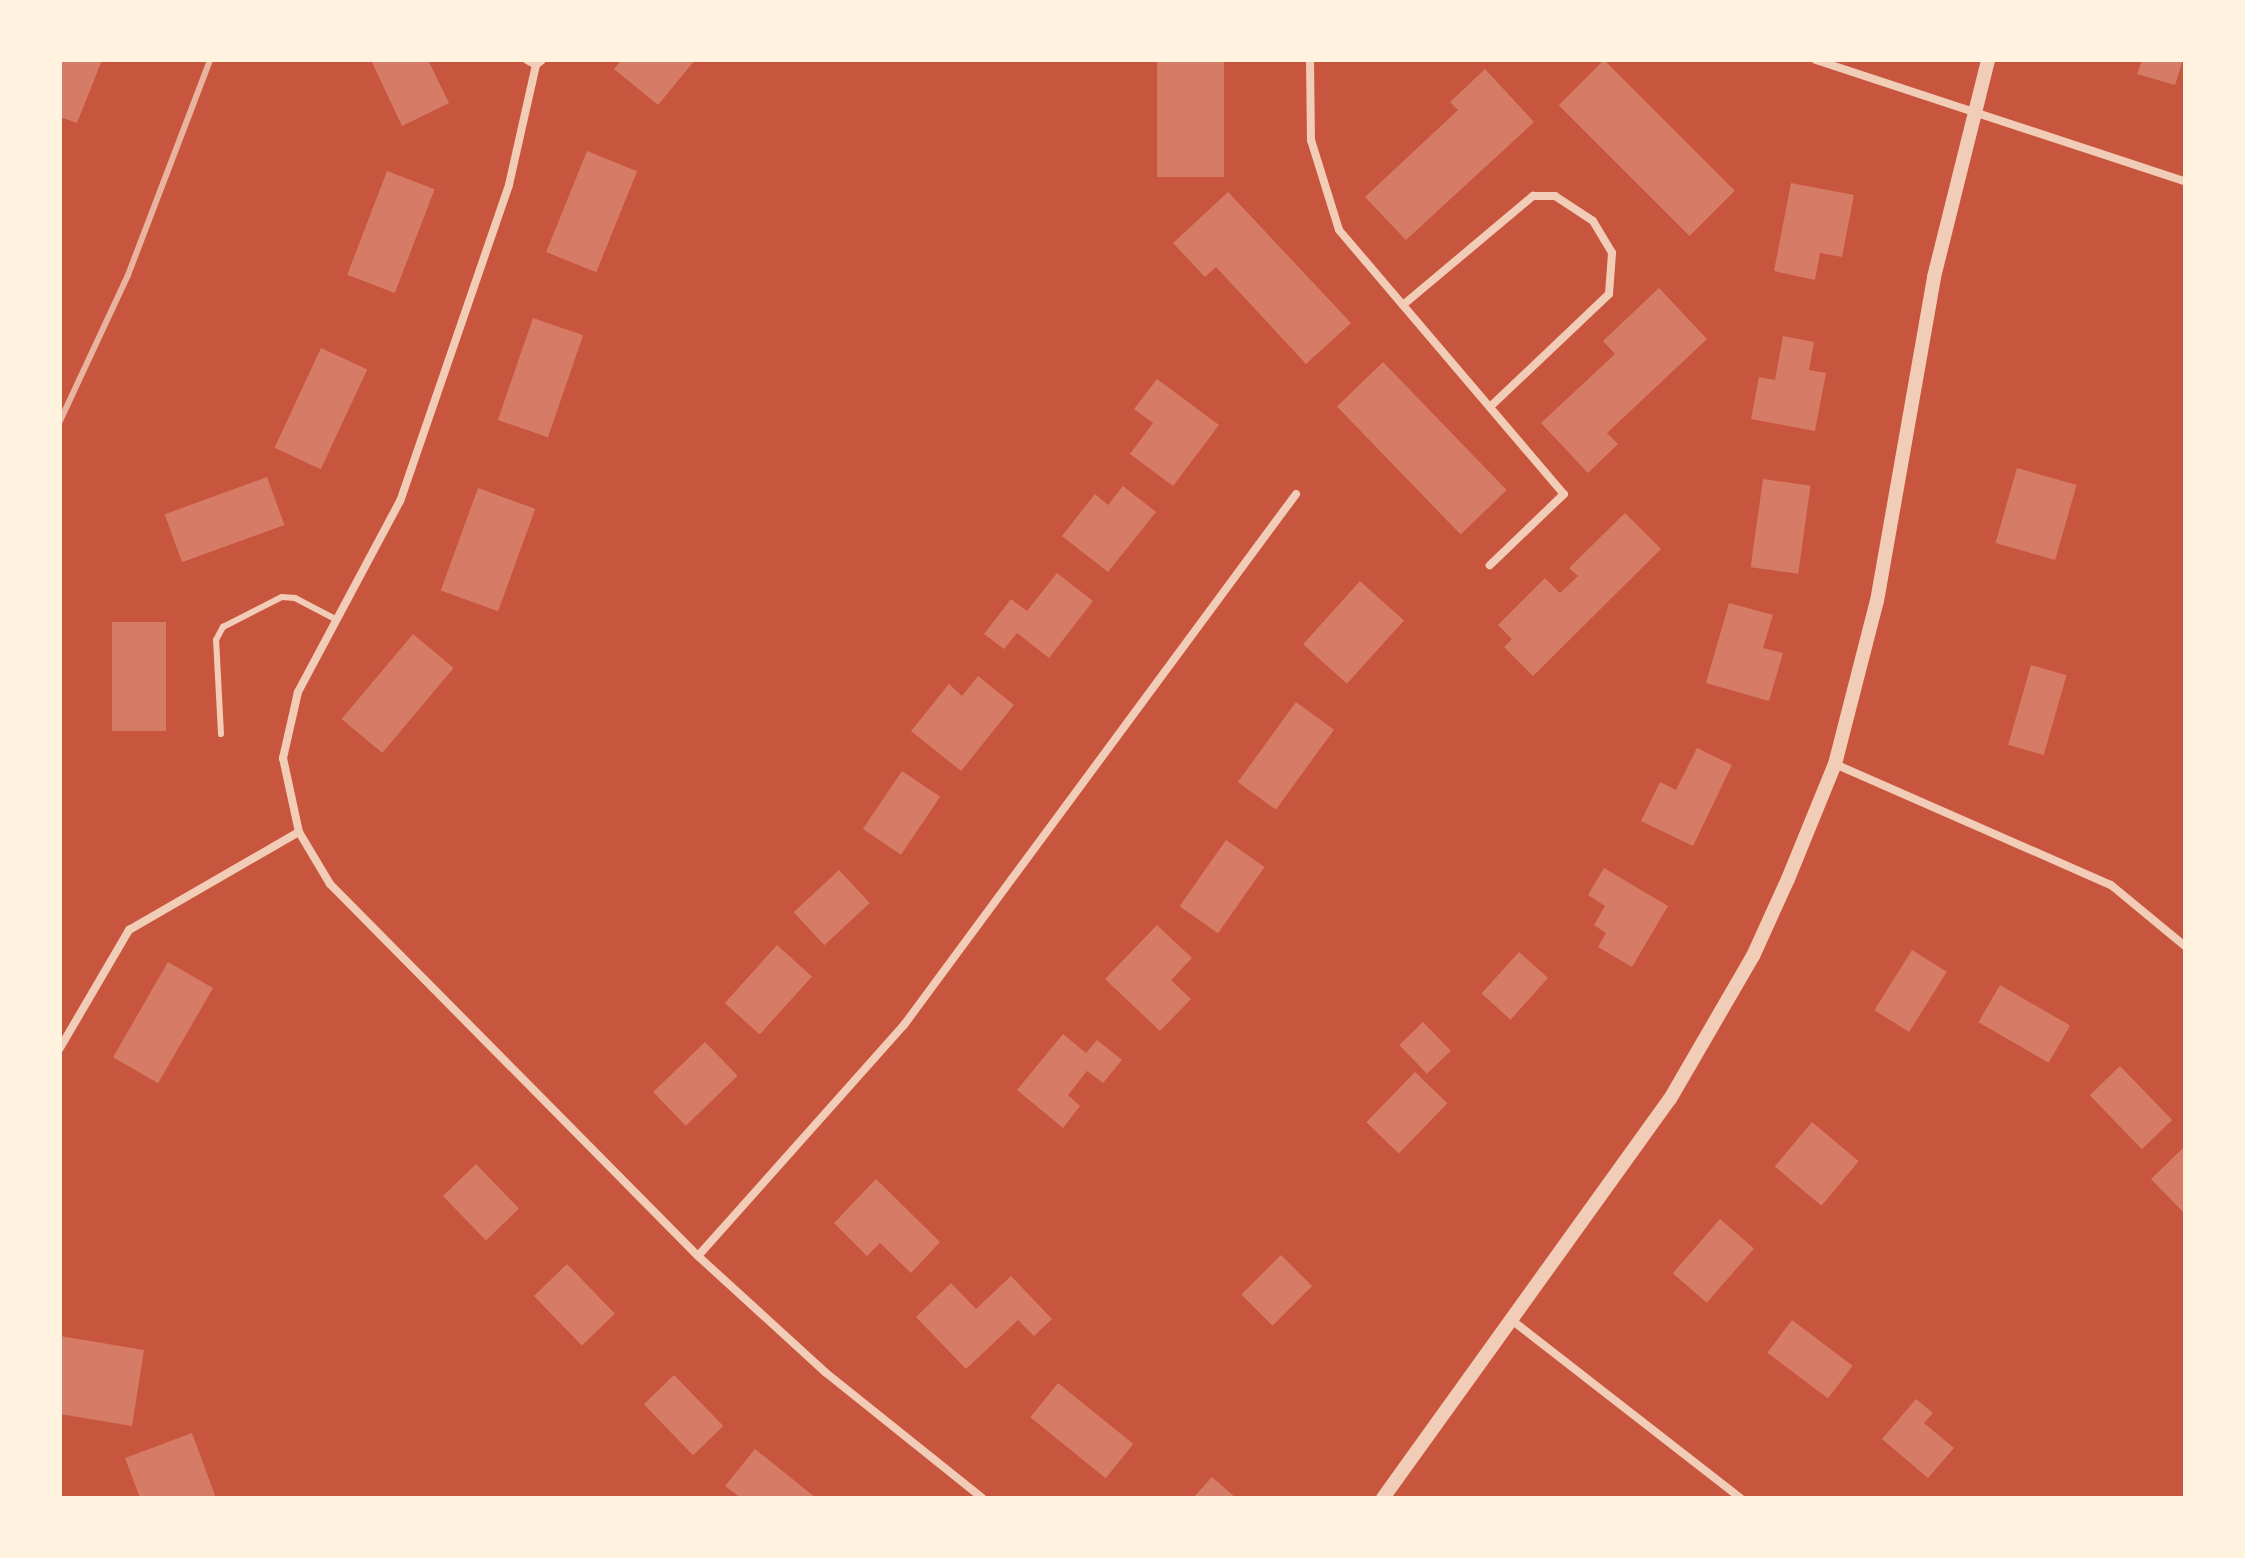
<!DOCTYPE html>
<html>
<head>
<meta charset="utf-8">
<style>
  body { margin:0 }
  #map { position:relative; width:2245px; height:1558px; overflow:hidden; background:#c8553d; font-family:Poppins,sans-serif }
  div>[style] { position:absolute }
  .building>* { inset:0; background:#d67c66; transform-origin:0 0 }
  .service>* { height:6px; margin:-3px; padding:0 3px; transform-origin:3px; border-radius:3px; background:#f1ccb7 }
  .minor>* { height:8px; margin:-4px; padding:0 4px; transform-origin:4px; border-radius:4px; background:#f1ccb7 }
  .tertiary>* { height:14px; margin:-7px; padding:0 7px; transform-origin:7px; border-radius:7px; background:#f1ccb7 }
  .rail>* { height:6px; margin:-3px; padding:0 3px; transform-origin:3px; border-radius:3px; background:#e9b49f }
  span { translate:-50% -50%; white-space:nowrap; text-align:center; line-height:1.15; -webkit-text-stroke:7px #fff3e0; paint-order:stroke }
  .frame { position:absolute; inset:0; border:62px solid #fff3e0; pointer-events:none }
</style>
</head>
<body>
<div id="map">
  <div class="building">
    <div style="clip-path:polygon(60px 60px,102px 60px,77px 123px,60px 117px)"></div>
    <div style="clip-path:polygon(371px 60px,428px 60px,449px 103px,402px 126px)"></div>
    <div style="clip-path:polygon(622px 60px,695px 60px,658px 105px,614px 69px)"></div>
    <div style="left:1157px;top:60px;width:67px;height:117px"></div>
    <div style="left:1604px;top:60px;width:185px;height:64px;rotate:45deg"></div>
    <div style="clip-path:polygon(2142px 60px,2183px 60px,2175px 85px,2137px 74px)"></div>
    <div style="clip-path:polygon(1485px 69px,1534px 122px,1406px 240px,1365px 197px,1458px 110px,1450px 102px)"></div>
    <div style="left:587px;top:151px;width:54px;height:109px;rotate:22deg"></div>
    <div style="left:387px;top:171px;width:51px;height:111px;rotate:21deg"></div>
    <div style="clip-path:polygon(1791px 183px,1854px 195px,1842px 257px,1820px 253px,1815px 280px,1774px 271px)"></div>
    <div style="clip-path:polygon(1228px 192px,1351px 323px,1306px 364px,1216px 267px,1205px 277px,1173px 243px)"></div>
    <div style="clip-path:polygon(1659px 288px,1707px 339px,1607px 433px,1618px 444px,1588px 473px,1541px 423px,1615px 354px,1603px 341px)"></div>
    <div style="left:533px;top:318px;width:53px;height:108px;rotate:19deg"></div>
    <div style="clip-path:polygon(1783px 336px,1814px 342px,1809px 370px,1826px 373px,1815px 431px,1751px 419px,1759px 377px,1775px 380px)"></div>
    <div style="left:321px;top:348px;width:51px;height:110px;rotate:25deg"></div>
    <div style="left:1383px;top:362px;width:178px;height:64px;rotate:46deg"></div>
    <div style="clip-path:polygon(1157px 379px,1219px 425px,1173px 486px,1130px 454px,1153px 423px,1134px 409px)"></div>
    <div style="left:2017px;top:468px;width:62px;height:78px;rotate:16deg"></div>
    <div style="left:267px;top:477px;width:51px;height:109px;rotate:70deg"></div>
    <div style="left:1763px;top:479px;width:48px;height:89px;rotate:8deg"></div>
    <div style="clip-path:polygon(1123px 486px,1156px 512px,1108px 572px,1062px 536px,1095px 494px,1108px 505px)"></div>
    <div style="left:478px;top:488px;width:61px;height:109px;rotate:20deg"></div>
    <div style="clip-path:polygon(1625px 513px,1661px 549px,1533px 676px,1504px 647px,1512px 639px,1498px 625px,1545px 578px,1560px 593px,1578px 576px,1569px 568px)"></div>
    <div style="clip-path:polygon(1057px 573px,1093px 601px,1049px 658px,1017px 633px,1004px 649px,984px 634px,1011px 599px,1027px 611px)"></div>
    <div style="left:1360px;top:581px;width:59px;height:85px;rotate:42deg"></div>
    <div style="clip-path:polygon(1729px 603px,1773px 615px,1763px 648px,1783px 653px,1769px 701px,1706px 683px)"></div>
    <div style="left:112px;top:622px;width:54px;height:109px"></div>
    <div style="left:413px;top:634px;width:53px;height:111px;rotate:40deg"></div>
    <div style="left:2031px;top:665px;width:37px;height:83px;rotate:16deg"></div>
    <div style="clip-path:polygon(978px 676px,1014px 705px,961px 771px,911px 731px,949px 684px,962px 696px)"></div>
    <div style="left:1296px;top:702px;width:47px;height:99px;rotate:36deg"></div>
    <div style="clip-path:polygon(1697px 748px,1732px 765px,1693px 846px,1641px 821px,1660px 782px,1676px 790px)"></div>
    <div style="left:902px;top:771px;width:46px;height:70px;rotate:34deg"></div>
    <div style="left:1226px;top:840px;width:47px;height:81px;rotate:35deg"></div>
    <div style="clip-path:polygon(1604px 868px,1668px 906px,1632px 967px,1598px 947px,1606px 933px,1594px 925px,1605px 906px,1588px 895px)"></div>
    <div style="left:839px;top:870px;width:45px;height:62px;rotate:47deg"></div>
    <div style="clip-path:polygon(1157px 925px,1192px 958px,1171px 980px,1191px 999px,1160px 1031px,1105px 979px)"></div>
    <div style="left:777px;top:945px;width:47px;height:78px;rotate:42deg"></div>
    <div style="left:1912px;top:950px;width:41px;height:71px;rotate:32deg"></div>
    <div style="left:1519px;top:952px;width:39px;height:56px;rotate:42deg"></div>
    <div style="left:168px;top:962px;width:52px;height:110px;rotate:30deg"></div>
    <div style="left:2000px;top:985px;width:81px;height:43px;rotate:30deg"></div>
    <div style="left:1423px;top:1022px;width:40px;height:33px;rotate:46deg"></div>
    <div style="clip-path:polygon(1063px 1034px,1086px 1053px,1097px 1040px,1122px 1060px,1103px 1083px,1087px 1071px,1068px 1095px,1080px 1106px,1063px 1128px,1017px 1090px)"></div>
    <div style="left:705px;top:1042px;width:47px;height:72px;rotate:46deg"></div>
    <div style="left:2120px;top:1066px;width:75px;height:42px;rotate:46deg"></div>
    <div style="left:1415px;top:1072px;width:45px;height:70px;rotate:44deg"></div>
    <div style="left:1812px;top:1122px;width:61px;height:58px;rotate:40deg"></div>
    <div style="clip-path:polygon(2185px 1146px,2185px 1214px,2151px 1179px)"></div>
    <div style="left:476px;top:1164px;width:62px;height:46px;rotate:46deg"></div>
    <div style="clip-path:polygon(876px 1179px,940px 1242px,911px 1273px,880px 1243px,867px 1256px,834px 1223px)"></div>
    <div style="left:1720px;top:1219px;width:45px;height:72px;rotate:41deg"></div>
    <div style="left:1281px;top:1255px;width:44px;height:56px;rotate:45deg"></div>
    <div style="left:567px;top:1264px;width:69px;height:46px;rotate:46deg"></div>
    <div style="clip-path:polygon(1011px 1276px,1052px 1319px,1034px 1336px,1018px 1320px,966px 1369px,916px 1317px,951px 1283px,976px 1309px)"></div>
    <div style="left:1792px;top:1320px;width:76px;height:41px;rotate:37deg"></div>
    <div style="clip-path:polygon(60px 1336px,144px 1350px,132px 1426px,60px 1414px)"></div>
    <div style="left:674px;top:1375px;width:71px;height:42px;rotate:46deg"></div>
    <div style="left:1058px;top:1383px;width:97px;height:44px;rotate:39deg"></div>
    <div style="clip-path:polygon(1916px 1399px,1933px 1413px,1924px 1423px,1954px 1448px,1928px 1478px,1882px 1439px)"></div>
    <div style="clip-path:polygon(192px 1433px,216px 1498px,140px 1498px,125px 1458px)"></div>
    <div style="clip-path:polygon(755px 1449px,816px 1498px,741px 1498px,725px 1486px)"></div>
    <div style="clip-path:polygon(1212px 1477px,1236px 1498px,1193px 1498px)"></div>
  </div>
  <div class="service">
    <div style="left:221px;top:734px;width:94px;rotate:-93deg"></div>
    <div style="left:216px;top:640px;width:15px;rotate:-62deg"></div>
    <div style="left:223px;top:627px;width:66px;rotate:-27deg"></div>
    <div style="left:282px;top:597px;width:13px;rotate:4deg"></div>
    <div style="left:295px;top:598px;width:47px;rotate:27.6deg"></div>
  </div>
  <div class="minor">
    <div style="left:527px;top:60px;width:10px;rotate:29deg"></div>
    <div style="left:536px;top:65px;width:8px;rotate:-40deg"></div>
    <div style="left:1310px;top:60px;width:80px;rotate:89.3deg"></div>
    <div style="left:1311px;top:140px;width:94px;rotate:72.7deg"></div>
    <div style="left:1339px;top:230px;width:347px;rotate:49.6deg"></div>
    <div style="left:1564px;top:494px;width:103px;rotate:136.2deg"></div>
    <div style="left:1816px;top:60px;width:388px;rotate:18.2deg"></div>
    <div style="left:536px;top:65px;width:123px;rotate:102.7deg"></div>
    <div style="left:509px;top:185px;width:334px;rotate:109deg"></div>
    <div style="left:400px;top:501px;width:217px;rotate:118.1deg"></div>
    <div style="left:298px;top:692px;width:68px;rotate:102.8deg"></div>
    <div style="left:283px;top:758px;width:76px;rotate:77.8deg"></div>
    <div style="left:299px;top:832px;width:61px;rotate:59.2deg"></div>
    <div style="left:330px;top:884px;width:523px;rotate:45.31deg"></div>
    <div style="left:698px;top:1256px;width:172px;rotate:42.4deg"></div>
    <div style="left:825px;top:1372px;width:201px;rotate:38.7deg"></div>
    <div style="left:1403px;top:305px;width:170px;rotate:-40deg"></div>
    <div style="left:1533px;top:196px;width:22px"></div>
    <div style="left:1555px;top:196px;width:45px;rotate:33.3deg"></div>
    <div style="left:1593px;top:221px;width:37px;rotate:59deg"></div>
    <div style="left:1612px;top:253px;width:41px;rotate:94.2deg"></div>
    <div style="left:1609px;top:294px;width:164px;rotate:136.5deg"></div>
    <div style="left:1835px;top:764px;width:301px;rotate:23.7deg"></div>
    <div style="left:2111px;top:885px;width:96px;rotate:39.5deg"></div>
    <div style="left:60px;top:1048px;width:137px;rotate:-59.7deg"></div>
    <div style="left:129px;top:930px;width:196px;rotate:-30deg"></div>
    <div style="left:698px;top:1256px;width:310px;rotate:-48.3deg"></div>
    <div style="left:904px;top:1025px;width:660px;rotate:-53.56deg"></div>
    <div style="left:1513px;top:1321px;width:288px;rotate:37.9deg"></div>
  </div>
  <div class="tertiary">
    <div style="left:1383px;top:1498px;width:491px;rotate:-54.3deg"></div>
    <div style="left:1670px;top:1099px;width:165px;rotate:-59.9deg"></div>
    <div style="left:1753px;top:956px;width:85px;rotate:-65.6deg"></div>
    <div style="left:1788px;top:879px;width:124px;rotate:-67.8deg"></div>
    <div style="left:1835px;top:764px;width:168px;rotate:-75.6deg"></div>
    <div style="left:1877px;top:601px;width:329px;rotate:-80deg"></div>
    <div style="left:1934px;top:277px;width:224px;rotate:-76deg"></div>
  </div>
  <div class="rail">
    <div style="left:60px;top:421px;width:161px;rotate:-65deg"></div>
    <div style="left:128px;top:275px;width:230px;rotate:-69.1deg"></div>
  </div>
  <div class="frame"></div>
</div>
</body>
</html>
